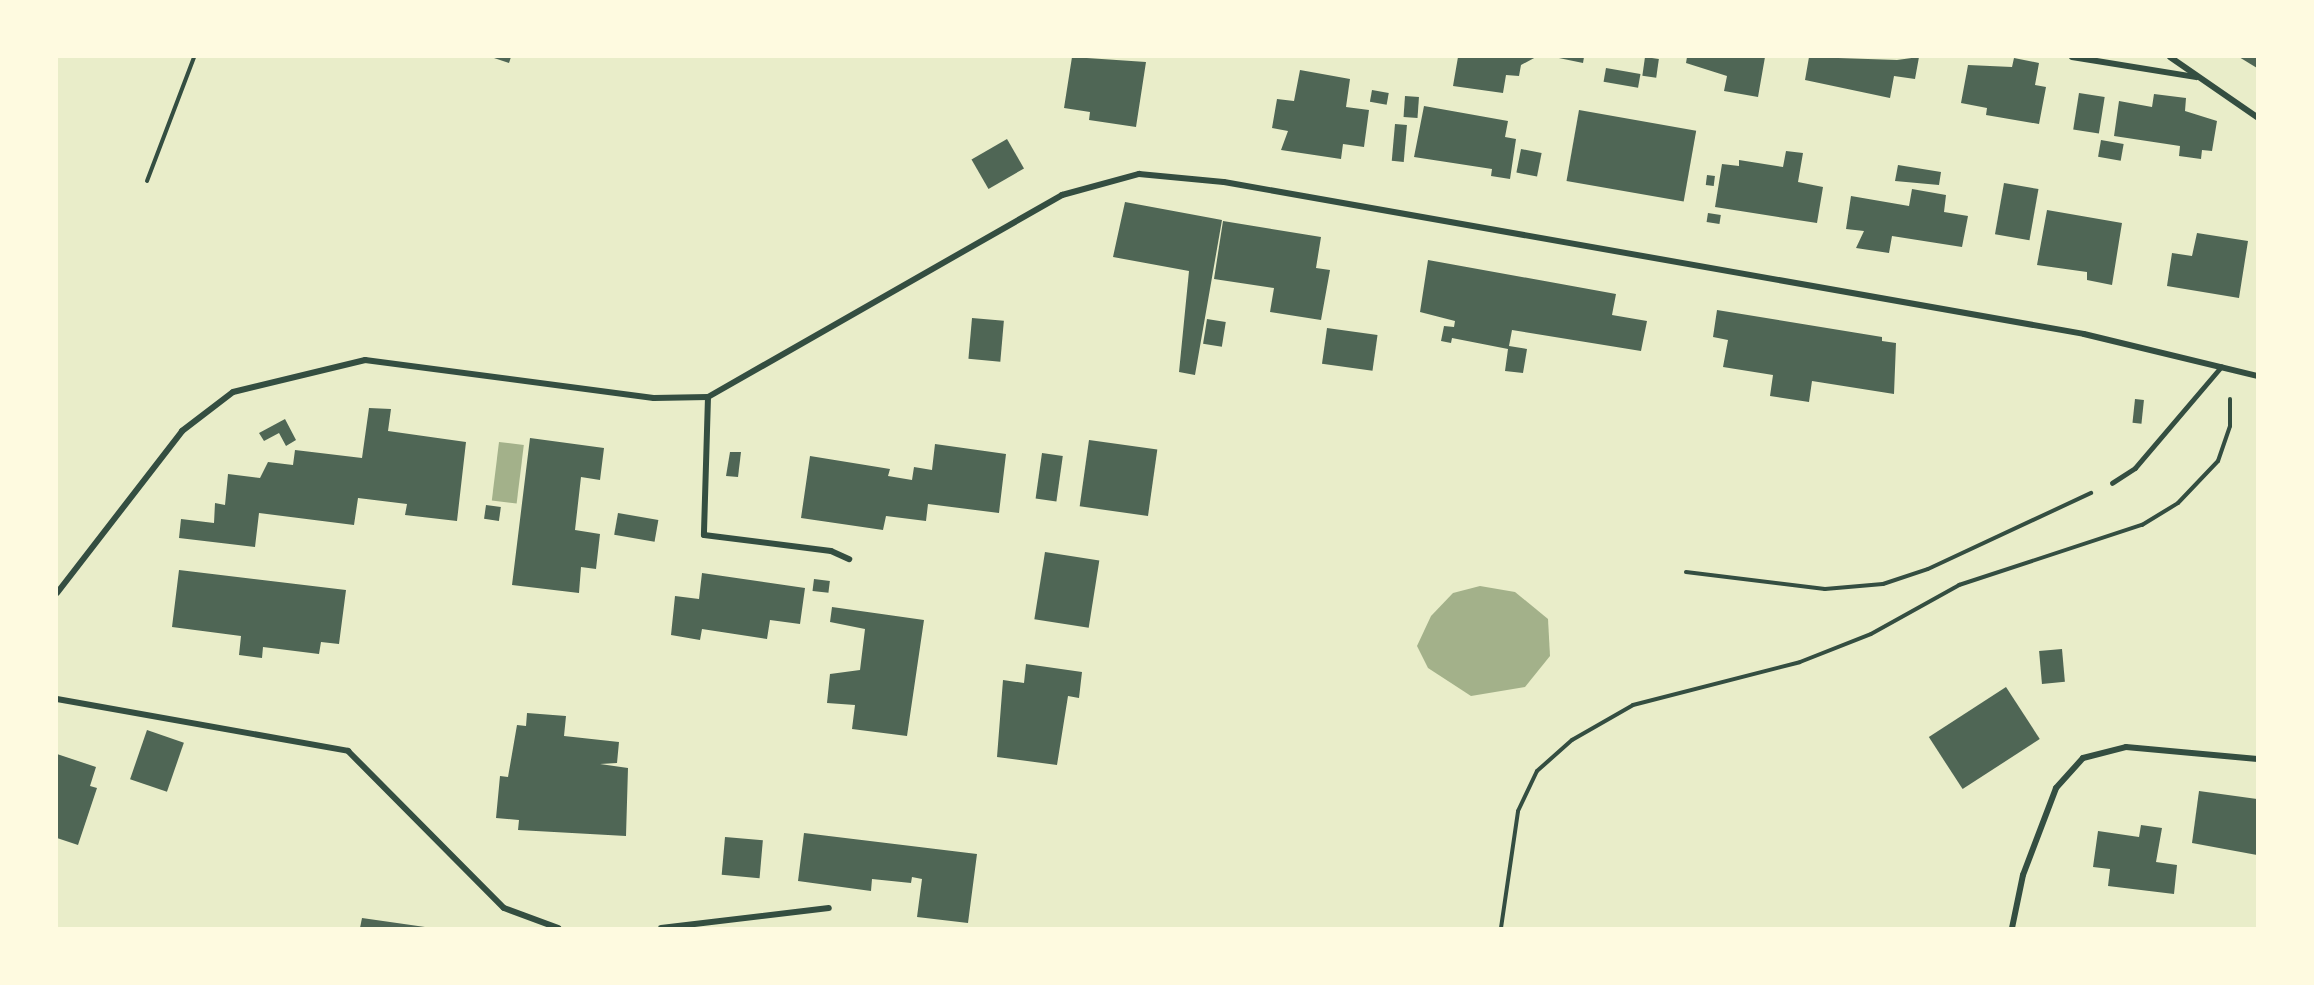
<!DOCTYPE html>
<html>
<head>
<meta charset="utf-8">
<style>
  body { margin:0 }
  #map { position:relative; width:2314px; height:985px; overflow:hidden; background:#e9edc9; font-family:Figtree,sans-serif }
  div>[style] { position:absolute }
  .water>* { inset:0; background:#a3b18a; transform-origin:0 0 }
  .building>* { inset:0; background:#4f6655; transform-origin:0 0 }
  .path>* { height:4px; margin:-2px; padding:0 2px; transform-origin:2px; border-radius:2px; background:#344e41 }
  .service>* { height:4.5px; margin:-2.25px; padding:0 2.25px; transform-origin:2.25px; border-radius:2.25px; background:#344e41 }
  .minor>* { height:6px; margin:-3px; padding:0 3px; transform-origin:3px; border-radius:3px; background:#344e41 }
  span { translate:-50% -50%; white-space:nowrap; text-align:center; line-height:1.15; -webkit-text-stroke:4.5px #fefae0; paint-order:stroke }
  .frame { position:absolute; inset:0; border:58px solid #fefae0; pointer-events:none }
</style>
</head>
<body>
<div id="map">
  <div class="water">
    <div style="left:499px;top:442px;width:25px;height:59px;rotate:7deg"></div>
    <div style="clip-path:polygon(1480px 586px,1515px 592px,1548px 619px,1550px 656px,1525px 687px,1471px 696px,1428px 668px,1417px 646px,1431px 616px,1453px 593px)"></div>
  </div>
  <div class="building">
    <div style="clip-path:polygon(491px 57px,511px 57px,509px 63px)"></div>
    <div style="clip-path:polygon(1072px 57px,1146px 62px,1136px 127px,1089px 120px,1090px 112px,1064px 108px)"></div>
    <div style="clip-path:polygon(1458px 57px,1536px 57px,1521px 65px,1519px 76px,1506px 75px,1503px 93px,1453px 86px)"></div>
    <div style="clip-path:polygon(1554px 57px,1584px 57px,1583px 63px)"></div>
    <div style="left:1645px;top:57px;width:14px;height:19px;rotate:8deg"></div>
    <div style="clip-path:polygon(1687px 57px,1765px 57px,1758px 97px,1724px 91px,1727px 76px,1686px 63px)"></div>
    <div style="clip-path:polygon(1809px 57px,1897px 60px,1919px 57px,1915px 79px,1894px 76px,1890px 98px,1805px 80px)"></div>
    <div style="clip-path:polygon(2239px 57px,2257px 57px,2257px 68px)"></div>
    <div style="clip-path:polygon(2014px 58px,2039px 63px,2035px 85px,2046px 87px,2039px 124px,1986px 115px,1987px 108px,1961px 103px,1968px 65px,2012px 67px)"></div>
    <div style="left:1606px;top:68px;width:35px;height:14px;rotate:10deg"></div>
    <div style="clip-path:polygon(1300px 70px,1350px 79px,1346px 107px,1369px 110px,1364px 147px,1343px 144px,1341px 159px,1281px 150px,1288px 131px,1272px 128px,1277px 99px,1294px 101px)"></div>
    <div style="left:1372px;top:90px;width:17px;height:12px;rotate:10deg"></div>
    <div style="left:2079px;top:93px;width:26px;height:37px;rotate:9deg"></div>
    <div style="clip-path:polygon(2154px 94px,2186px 98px,2185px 111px,2217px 121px,2212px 151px,2202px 150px,2201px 159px,2179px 156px,2180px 146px,2114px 136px,2119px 101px,2152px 107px)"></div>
    <div style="left:1405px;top:96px;width:14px;height:21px;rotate:4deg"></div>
    <div style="clip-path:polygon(1424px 106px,1508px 121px,1505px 137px,1516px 139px,1510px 179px,1491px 176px,1492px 169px,1414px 157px)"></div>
    <div style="left:1579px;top:110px;width:119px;height:72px;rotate:10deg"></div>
    <div style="left:1395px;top:124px;width:12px;height:37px;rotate:5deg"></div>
    <div style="left:1007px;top:139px;width:34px;height:41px;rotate:60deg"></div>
    <div style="left:2101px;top:140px;width:23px;height:17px;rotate:10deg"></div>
    <div style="left:1521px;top:149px;width:21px;height:24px;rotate:11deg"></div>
    <div style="clip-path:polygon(1786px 151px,1803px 153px,1798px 182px,1823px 187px,1817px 223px,1715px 207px,1722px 164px,1739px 166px,1739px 160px,1783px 167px)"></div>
    <div style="clip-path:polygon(1898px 165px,1941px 172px,1939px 185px,1895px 181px)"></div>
    <div style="left:1707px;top:175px;width:8px;height:10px;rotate:7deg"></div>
    <div style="left:2004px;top:183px;width:35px;height:52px;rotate:10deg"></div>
    <div style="clip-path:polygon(1912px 189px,1946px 195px,1944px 212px,1968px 216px,1962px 247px,1892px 236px,1889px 253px,1856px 248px,1864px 231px,1846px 229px,1851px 196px,1909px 206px)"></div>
    <div style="clip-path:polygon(1125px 202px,1222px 220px,1195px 375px,1179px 372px,1189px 271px,1113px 257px)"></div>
    <div style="clip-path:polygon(2047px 210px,2122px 223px,2112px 285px,2087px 280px,2087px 272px,2037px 265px)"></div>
    <div style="left:1708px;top:213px;width:13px;height:9px;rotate:9deg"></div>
    <div style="clip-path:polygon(1223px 221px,1321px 237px,1316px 268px,1330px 270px,1321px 320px,1270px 312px,1274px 288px,1214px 279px)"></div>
    <div style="clip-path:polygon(2197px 233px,2248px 241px,2239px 298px,2167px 286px,2172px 253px,2192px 256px)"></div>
    <div style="clip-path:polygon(1428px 260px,1616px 294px,1612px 315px,1647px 321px,1641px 351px,1512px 330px,1509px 346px,1527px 349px,1523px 373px,1505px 371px,1508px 349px,1452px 338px,1451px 343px,1441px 341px,1444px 326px,1454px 327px,1455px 321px,1420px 312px)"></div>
    <div style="clip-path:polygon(1717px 310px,1882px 337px,1882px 341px,1896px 343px,1894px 394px,1812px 381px,1809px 402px,1770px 396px,1773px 375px,1723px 367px,1728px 340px,1713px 337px)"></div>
    <div style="left:972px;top:318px;width:32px;height:41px;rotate:5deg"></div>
    <div style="left:1207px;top:319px;width:19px;height:25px;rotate:9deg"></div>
    <div style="left:1327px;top:328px;width:51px;height:36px;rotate:8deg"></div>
    <div style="left:2135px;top:399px;width:9px;height:24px;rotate:6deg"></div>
    <div style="clip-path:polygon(369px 408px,391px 409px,388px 431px,466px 442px,457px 521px,405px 515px,407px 504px,358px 498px,354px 525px,259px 513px,255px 547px,179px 538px,181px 519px,214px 523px,215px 503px,225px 505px,228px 474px,260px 478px,268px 462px,293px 465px,295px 450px,362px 458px)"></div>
    <div style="clip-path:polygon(285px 419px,296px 440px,286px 446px,279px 433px,264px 441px,259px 433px)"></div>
    <div style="clip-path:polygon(530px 438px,604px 448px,600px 480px,581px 477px,575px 530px,600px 534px,596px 569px,581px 567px,579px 593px,512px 585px)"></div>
    <div style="left:1089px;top:440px;width:69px;height:67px;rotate:8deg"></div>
    <div style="clip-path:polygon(935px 444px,1006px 454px,999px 513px,928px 504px,926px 521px,886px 516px,883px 530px,801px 518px,810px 456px,890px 469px,888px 476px,912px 480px,914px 467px,932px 470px)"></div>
    <div style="clip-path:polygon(730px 452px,741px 452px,738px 477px,726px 476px)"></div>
    <div style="left:1042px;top:453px;width:21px;height:46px;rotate:8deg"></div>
    <div style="left:486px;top:505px;width:15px;height:14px;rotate:8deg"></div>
    <div style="left:618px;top:513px;width:41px;height:22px;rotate:10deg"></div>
    <div style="left:1045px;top:552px;width:55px;height:68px;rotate:9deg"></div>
    <div style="clip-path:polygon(179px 570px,346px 590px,339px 644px,321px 642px,319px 654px,263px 647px,262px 658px,239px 655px,241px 636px,172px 627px)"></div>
    <div style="clip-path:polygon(702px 573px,805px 588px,800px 624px,770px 620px,767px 639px,702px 629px,700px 640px,671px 635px,675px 596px,699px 599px)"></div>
    <div style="left:814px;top:579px;width:16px;height:12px;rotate:7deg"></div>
    <div style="clip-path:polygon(832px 607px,924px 620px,907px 736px,852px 729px,855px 705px,827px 703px,830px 674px,860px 670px,865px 629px,830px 622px)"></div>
    <div style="left:2062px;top:649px;width:33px;height:23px;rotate:85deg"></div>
    <div style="clip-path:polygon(1026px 664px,1082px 672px,1079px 698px,1068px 696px,1057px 765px,997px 757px,1003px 680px,1024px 683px)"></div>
    <div style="left:2006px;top:687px;width:62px;height:92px;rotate:57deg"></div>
    <div style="clip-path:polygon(527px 713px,566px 716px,564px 736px,619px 742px,617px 763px,600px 764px,628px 768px,626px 836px,518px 830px,519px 820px,496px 818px,500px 776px,508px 777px,517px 725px,526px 726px)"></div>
    <div style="left:147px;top:730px;width:39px;height:52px;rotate:19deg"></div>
    <div style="clip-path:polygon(57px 754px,96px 767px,90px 786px,97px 788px,78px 845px,57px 838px)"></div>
    <div style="clip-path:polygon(2199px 791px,2257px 799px,2257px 855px,2192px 843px)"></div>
    <div style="clip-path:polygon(2141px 825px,2162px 828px,2156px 862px,2177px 865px,2174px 894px,2108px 886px,2110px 869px,2093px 867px,2098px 831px,2139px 837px)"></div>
    <div style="clip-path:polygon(804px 833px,977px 854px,968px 923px,917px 917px,922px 879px,912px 877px,911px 883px,872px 879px,871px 891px,798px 881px)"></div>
    <div style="left:725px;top:837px;width:38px;height:38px;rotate:5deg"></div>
    <div style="clip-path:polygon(362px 918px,425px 927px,424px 928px,360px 928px)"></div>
  </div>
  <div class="path">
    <div style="left:147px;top:181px;width:133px;rotate:-69.2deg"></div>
    <div style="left:1686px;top:572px;width:140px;rotate:7deg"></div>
    <div style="left:1825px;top:589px;width:58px;rotate:-4.9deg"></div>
    <div style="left:1883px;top:584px;width:47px;rotate:-18.4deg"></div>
    <div style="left:1928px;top:569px;width:180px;rotate:-25deg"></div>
    <div style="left:1501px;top:928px;width:118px;rotate:-81.7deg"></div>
    <div style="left:1518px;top:811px;width:44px;rotate:-64.6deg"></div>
    <div style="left:1537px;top:771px;width:47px;rotate:-41.5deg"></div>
    <div style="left:1572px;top:740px;width:70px;rotate:-29.8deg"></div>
    <div style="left:1633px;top:705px;width:172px;rotate:-14.4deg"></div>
    <div style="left:1800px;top:662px;width:76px;rotate:-21.5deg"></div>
    <div style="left:1871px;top:634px;width:101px;rotate:-29.1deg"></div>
    <div style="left:1959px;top:585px;width:193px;rotate:-18.2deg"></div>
    <div style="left:2142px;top:525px;width:42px;rotate:-31.4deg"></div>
    <div style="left:2178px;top:503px;width:58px;rotate:-46.4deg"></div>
    <div style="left:2218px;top:461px;width:37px;rotate:-71deg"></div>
    <div style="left:2230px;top:426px;width:27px;rotate:-90deg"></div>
  </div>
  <div class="service">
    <div style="left:2112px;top:483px;width:27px;rotate:-33deg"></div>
    <div style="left:2135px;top:468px;width:133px;rotate:-49.6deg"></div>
  </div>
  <div class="minor">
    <div style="left:2072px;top:57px;width:126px;rotate:9.2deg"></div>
    <div style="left:2170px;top:57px;width:106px;rotate:34.6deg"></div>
    <div style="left:708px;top:397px;width:138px;rotate:91.7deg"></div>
    <div style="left:704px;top:535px;width:128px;rotate:7.2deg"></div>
    <div style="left:831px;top:551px;width:20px;rotate:24deg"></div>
    <div style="left:57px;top:593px;width:205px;rotate:-52.3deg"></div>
    <div style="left:182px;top:431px;width:64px;rotate:-37.4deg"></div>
    <div style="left:233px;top:392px;width:136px;rotate:-13.6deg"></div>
    <div style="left:365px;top:360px;width:291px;rotate:7.5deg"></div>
    <div style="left:654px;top:398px;width:54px;rotate:-1.1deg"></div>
    <div style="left:708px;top:397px;width:408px;rotate:-29.7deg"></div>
    <div style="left:1062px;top:195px;width:80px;rotate:-15.3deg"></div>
    <div style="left:1139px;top:174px;width:85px;rotate:5.4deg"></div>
    <div style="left:1224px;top:182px;width:873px;rotate:10.02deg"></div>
    <div style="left:2084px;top:334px;width:178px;rotate:13.6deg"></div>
    <div style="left:57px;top:699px;width:296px;rotate:10.1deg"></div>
    <div style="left:348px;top:751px;width:221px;rotate:45.2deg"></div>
    <div style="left:504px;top:908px;width:58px;rotate:20.3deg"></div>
    <div style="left:661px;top:928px;width:169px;rotate:-6.8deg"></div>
    <div style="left:2012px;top:928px;width:54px;rotate:-78.3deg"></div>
    <div style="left:2023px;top:875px;width:93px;rotate:-69.2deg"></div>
    <div style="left:2056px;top:788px;width:40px;rotate:-48deg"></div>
    <div style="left:2083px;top:758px;width:44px;rotate:-14.3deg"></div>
    <div style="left:2126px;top:747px;width:132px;rotate:5.2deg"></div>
  </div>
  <div class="frame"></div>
</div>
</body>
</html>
